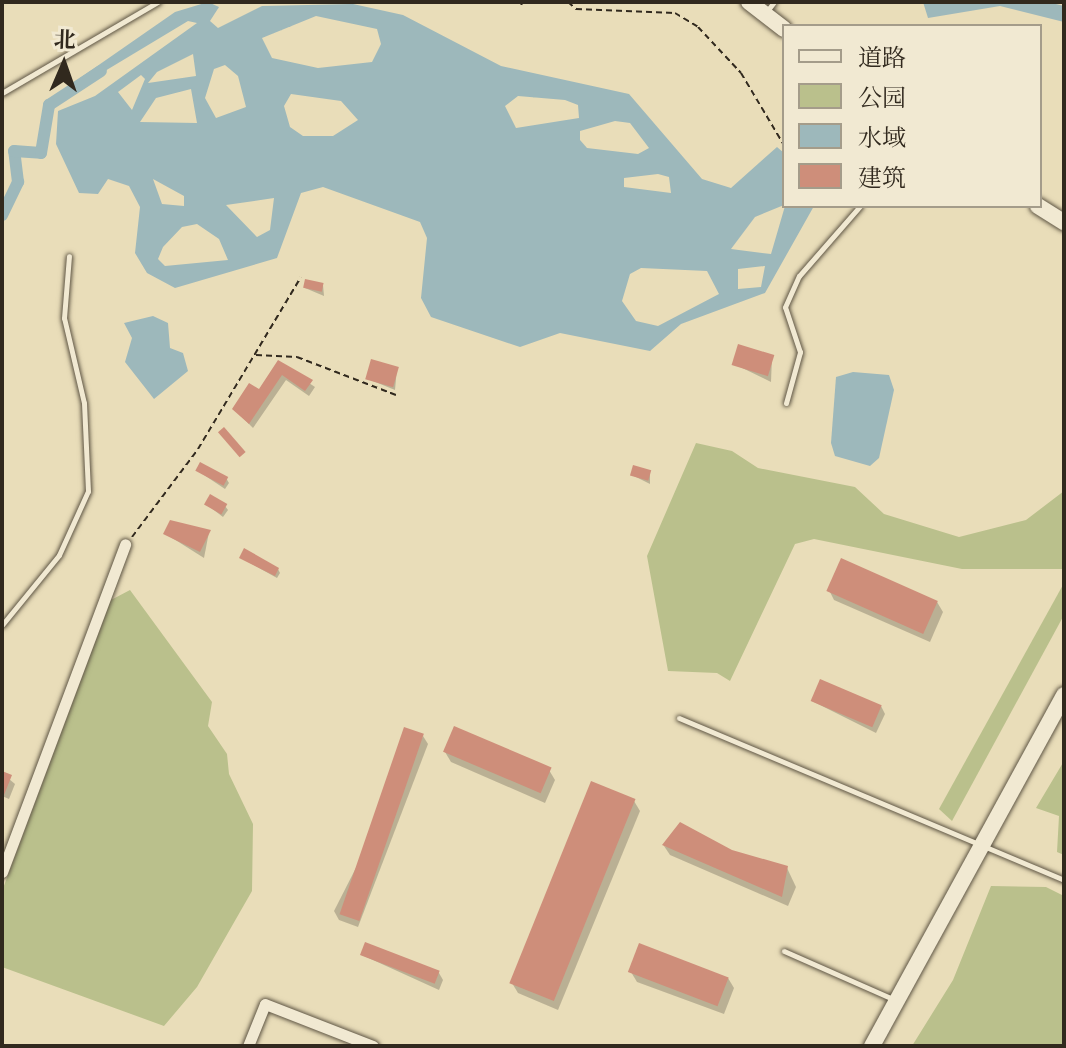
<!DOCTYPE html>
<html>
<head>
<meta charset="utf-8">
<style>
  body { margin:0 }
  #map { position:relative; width:1066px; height:1048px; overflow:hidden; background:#e9ddb9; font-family:Cardo,"Noto Serif SC",serif }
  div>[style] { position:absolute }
  .green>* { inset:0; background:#bac08c }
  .water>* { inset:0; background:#9db8bb }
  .shadow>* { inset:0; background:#0003 }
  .canal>* { height:12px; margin:-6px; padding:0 6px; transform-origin:6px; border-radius:6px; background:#9db8bb }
  .building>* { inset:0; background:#ce8e7a; transform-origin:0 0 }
  .path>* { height:2px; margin-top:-1px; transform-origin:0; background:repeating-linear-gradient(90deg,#31291e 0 6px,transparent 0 10px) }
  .roads { filter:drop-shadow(0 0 2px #5f5645) drop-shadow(0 0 2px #5f5645) }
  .lane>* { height:5px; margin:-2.5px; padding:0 2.5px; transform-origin:2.5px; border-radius:2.5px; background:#f1e9d2 }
  .street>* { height:11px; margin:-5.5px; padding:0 5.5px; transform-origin:5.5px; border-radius:5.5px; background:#f1e9d2 }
  .secondary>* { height:16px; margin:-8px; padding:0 8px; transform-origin:8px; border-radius:8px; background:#f1e9d2 }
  span { translate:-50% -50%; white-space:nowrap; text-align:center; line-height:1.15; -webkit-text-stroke:6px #f1e9d2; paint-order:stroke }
  .frame { position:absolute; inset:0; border:4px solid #31291e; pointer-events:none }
  .legend { position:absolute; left:782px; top:24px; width:260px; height:184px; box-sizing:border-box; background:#f1e9d2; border:2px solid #a49c8a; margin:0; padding:10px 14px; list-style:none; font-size:24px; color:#31291e }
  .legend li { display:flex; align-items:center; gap:16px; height:40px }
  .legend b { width:40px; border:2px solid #a49c8a }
  .north { position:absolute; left:24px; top:24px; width:80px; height:80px; -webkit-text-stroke:6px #f1e9d2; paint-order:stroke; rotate:2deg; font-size:22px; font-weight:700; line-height:32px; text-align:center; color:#31291e }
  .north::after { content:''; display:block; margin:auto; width:28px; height:36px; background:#31291e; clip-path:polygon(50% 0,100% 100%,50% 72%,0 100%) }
</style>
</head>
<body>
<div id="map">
  <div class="green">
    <div style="clip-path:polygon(696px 443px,732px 451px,758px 468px,855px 487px,884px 514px,959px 537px,1026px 520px,1064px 491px,1064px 569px,962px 569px,814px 539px,795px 544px,730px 681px,717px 673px,668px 671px,647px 556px)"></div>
    <div style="clip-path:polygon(1064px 583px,1064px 615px,952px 821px,939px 809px)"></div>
    <div style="clip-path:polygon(130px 590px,212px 702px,208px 726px,227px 754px,229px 774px,253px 824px,252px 891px,197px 987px,164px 1026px,2px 967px,2px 891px,111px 600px)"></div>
    <div style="clip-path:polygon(1064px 761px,1064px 855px,1057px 852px,1059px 816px,1036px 808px)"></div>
    <div style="clip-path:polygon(991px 886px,1046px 887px,1064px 896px,1064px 1046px,912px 1046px,953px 980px)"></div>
  </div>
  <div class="water">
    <div style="clip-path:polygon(evenodd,208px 2px,219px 7px,210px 21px,218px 28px,262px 6px,353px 4px,403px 15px,501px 66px,629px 94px,702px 179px,731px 188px,777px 147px,784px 153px,784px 205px,755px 217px,731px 249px,771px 254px,785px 206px,814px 206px,765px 293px,681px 324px,650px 351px,560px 333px,520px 347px,431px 317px,421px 298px,427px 238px,420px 222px,323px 187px,301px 193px,277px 258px,175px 288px,147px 273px,135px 253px,140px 207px,129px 186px,108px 179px,98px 194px,79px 193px,56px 144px,58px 111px,95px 96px,197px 23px,188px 21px,90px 80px,80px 78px,175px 12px,208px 2px,316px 16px,377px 29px,381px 44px,372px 62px,318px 68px,272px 58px,262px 38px,316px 16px,208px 2px,193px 54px,196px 76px,148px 83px,157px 72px,193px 54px,208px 2px,225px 65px,238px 76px,246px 107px,216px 118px,205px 98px,214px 69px,225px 65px,208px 2px,141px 75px,145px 79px,132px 110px,118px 92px,141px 75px,208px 2px,191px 89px,197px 123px,140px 122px,156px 98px,191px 89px,208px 2px,291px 94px,341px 101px,358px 120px,333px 136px,303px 136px,290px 127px,284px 106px,291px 94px,208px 2px,518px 96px,565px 100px,578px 105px,579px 118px,516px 128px,505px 106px,518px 96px,208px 2px,615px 121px,630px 123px,649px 148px,638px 154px,587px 148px,580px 140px,580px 131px,615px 121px,208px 2px,658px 174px,669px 177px,671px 193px,624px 187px,624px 178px,658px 174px,208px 2px,153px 179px,184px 196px,184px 206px,162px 204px,153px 179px,208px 2px,274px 198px,270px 230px,257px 237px,226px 205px,274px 198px,208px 2px,197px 224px,219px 239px,228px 260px,165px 266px,158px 259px,163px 247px,182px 227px,197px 224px,208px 2px,765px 266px,761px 287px,738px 289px,738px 269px,765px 266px,208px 2px,641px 268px,707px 271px,719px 294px,658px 326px,636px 321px,622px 301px,630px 274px,641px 268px)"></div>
    <div style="clip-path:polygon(923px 2px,1048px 2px,1064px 6px,1064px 22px,1000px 6px,928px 18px)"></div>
    <div style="clip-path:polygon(153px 316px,168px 323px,170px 348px,183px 353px,188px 371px,154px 399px,125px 362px,132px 338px,124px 323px)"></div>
    <div style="clip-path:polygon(853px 372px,889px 375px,894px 390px,879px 458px,870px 466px,835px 456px,831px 443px,836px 377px)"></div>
  </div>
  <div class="shadow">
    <div style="clip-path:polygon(323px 285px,324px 296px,305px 288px)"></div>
    <div style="clip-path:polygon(772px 357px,771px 382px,734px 364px)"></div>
    <div style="clip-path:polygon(279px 363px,315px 387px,309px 396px,286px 380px,253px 428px,234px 409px,259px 392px)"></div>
    <div style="clip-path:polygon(397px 368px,395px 390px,368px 379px)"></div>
    <div style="clip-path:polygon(198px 471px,226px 478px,229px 483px,225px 489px)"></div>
    <div style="clip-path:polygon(650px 472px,650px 484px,632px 475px)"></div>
    <div style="clip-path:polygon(206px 504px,225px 506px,228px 510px,223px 517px)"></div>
    <div style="clip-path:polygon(209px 532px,204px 558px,166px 534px)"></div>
    <div style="clip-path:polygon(241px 558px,278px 569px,280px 573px,277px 578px)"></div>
    <div style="clip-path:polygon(829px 590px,937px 602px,943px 612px,930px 642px,834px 600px)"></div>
    <div style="clip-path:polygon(812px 701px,881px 706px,885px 714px,876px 733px)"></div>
    <div style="clip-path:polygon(423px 736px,428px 744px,358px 927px,339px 920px,334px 911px)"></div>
    <div style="clip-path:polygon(445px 752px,549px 770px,555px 780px,545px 803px,451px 762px)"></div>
    <div style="clip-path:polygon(2px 773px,15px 784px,9px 799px,2px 796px)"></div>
    <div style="clip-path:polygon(634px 801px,640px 811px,558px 1010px,518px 993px,512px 983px)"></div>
    <div style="clip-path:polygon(664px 846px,787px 868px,796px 887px,788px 906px,670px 855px)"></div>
    <div style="clip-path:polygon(362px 955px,439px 973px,443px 980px,439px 990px)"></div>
    <div style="clip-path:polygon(631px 972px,728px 978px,734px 988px,724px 1014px,637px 982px)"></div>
  </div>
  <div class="canal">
    <div style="left:2px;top:215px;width:37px;rotate:-64deg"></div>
    <div style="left:18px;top:182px;width:31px;rotate:-97deg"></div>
    <div style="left:14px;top:151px;width:27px;rotate:4deg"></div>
    <div style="left:41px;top:153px;width:49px;rotate:-80.5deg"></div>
    <div style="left:49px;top:105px;width:62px;rotate:-33.2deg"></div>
  </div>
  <div class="building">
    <div style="left:305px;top:279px;width:19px;height:9px;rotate:12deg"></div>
    <div style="left:738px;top:344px;width:38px;height:22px;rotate:17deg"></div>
    <div style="left:371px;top:359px;width:29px;height:21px;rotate:16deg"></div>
    <div style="clip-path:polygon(278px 360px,313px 380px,305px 391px,282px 375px,249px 424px,232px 409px,249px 383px,259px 389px)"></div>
    <div style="left:224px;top:427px;width:33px;height:8px;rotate:49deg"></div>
    <div style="left:200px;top:462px;width:32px;height:10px;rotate:28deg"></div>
    <div style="left:633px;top:465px;width:19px;height:11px;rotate:16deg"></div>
    <div style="left:210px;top:494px;width:20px;height:12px;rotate:30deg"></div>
    <div style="clip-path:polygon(170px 520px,211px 530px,200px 552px,163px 534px)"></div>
    <div style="clip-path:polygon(244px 548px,279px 568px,275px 576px,239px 558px)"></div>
    <div style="left:841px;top:558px;width:106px;height:36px;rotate:24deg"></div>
    <div style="left:820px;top:679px;width:67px;height:24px;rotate:23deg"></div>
    <div style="left:454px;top:726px;width:106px;height:28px;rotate:23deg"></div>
    <div style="left:404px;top:727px;width:21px;height:198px;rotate:19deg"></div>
    <div style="clip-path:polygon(2px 771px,12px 775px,2px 800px)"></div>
    <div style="left:591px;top:781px;width:48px;height:218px;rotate:22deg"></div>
    <div style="clip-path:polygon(680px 822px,732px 850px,788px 866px,782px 897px,662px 845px)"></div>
    <div style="left:365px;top:942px;width:80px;height:14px;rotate:21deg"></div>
    <div style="left:639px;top:943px;width:96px;height:31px;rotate:21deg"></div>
  </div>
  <div class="path">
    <div style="left:568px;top:2px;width:11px;rotate:41deg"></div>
    <div style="left:576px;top:9px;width:99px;rotate:2.3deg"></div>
    <div style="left:675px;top:13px;width:27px;rotate:31deg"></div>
    <div style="left:698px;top:27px;width:63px;rotate:46.9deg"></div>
    <div style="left:741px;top:73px;width:84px;rotate:59.2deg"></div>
    <div style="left:521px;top:5px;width:4px;rotate:-56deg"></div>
    <div style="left:256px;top:355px;width:41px;rotate:2.8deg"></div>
    <div style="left:297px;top:357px;width:106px;rotate:21deg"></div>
    <div style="left:132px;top:537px;width:110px;rotate:-53.1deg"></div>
    <div style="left:198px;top:449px;width:200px;rotate:-59.1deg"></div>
  </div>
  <div class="roads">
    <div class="lane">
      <div style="left:767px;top:11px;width:11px;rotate:-52deg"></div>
      <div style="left:2px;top:93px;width:181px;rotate:-30.3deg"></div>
      <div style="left:786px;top:403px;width:53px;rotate:-74.6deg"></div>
      <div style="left:800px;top:352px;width:47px;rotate:-108.4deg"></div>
      <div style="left:785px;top:307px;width:34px;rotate:-66deg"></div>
      <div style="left:799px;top:276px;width:93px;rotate:-48.9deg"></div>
      <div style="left:2px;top:625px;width:90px;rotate:-50.8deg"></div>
      <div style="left:59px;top:555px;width:70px;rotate:-65.6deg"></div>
      <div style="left:88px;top:491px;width:88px;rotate:-92.6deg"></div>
      <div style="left:84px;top:403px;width:87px;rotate:-103.2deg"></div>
      <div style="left:64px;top:318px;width:62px;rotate:-85.4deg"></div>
      <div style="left:679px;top:718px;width:418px;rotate:22.8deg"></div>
      <div style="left:784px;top:951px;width:119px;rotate:23.8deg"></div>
    </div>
    <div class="street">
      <div style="left:2px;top:872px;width:350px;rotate:-69.4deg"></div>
      <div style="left:248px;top:1046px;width:45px;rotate:-68deg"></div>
      <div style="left:265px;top:1004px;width:116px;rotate:21.3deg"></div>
    </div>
    <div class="secondary">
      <div style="left:749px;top:2px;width:44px;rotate:37.6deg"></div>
      <div style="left:1038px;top:206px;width:31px;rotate:32deg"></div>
      <div style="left:872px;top:1046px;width:400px;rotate:-61.3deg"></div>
    </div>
  </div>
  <div class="frame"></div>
  <ul class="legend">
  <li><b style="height:10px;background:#f1e9d2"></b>道路</li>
  <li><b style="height:22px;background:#bac08c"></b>公园</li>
  <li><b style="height:22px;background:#9db8bb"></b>水域</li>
  <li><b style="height:22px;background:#ce8e7a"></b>建筑</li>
  </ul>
  <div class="north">北</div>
</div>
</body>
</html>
